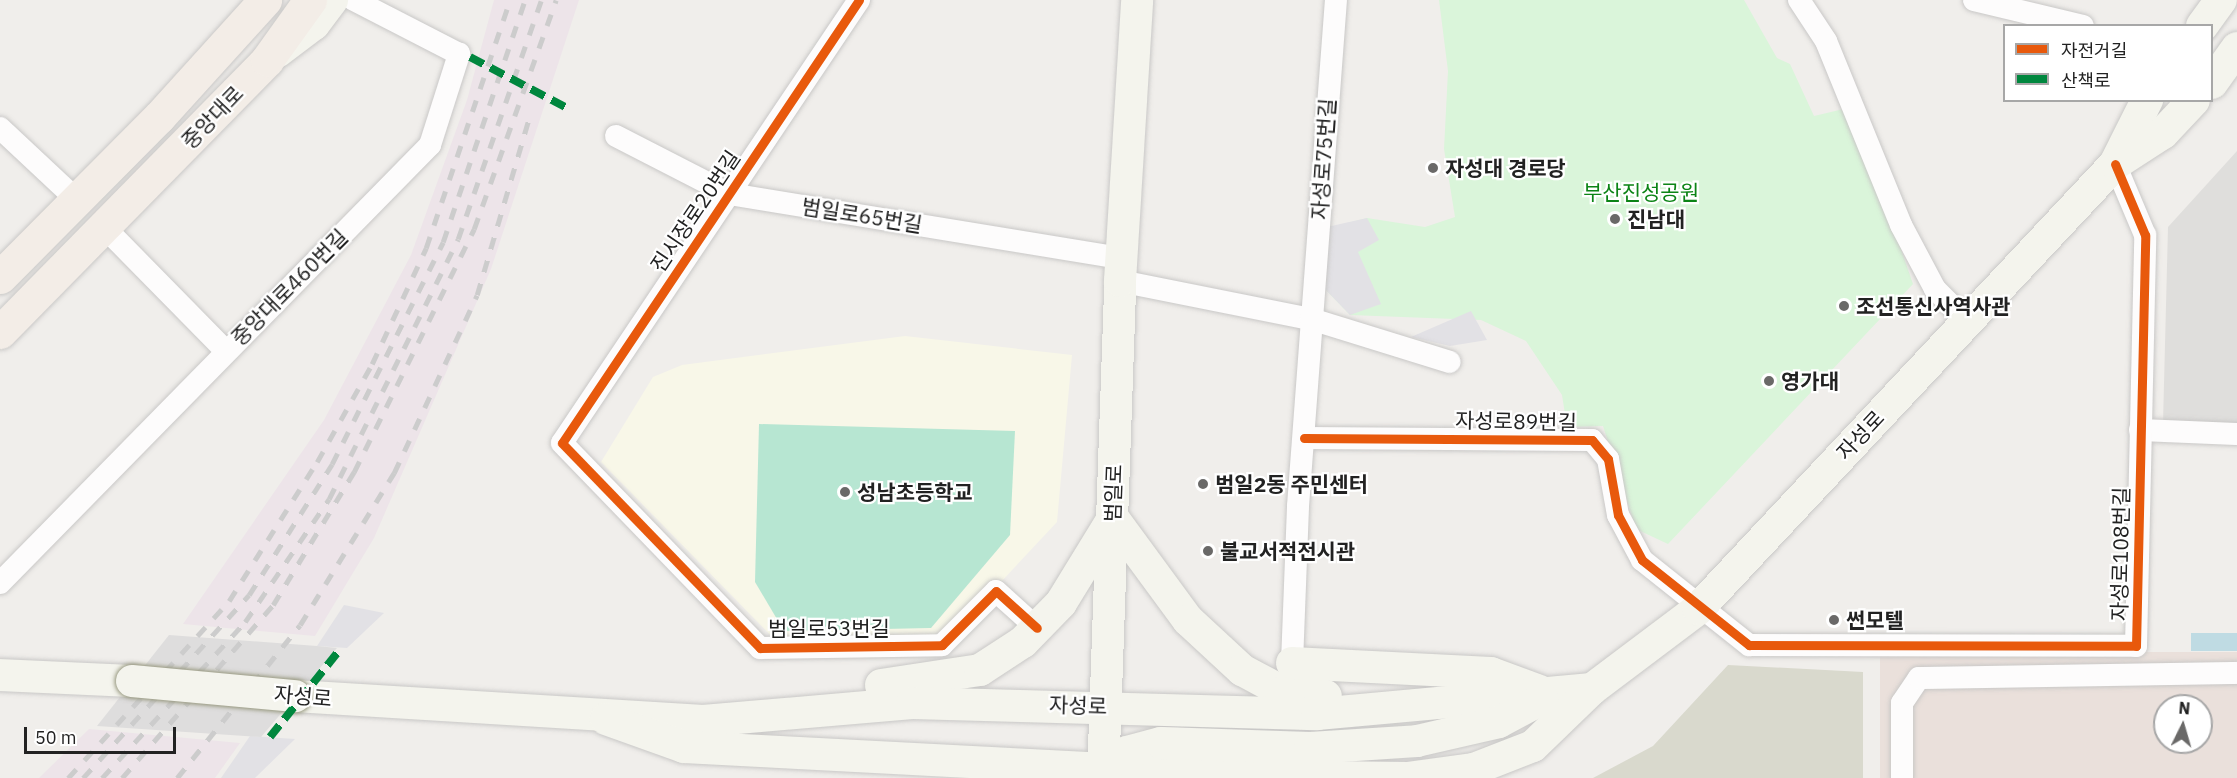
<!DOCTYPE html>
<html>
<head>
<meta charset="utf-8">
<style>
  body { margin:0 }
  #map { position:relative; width:2237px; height:778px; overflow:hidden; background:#f0eeeb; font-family:"IBM Plex Sans","Noto Sans KR",sans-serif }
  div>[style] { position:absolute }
  .residential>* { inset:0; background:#dfdedc }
  .industrial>* { inset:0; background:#ede4e9 }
  .education>* { inset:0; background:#f8f7e8 }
  .military>* { inset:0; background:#eae0db }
  .construction>* { inset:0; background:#d9d9cd }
  .park>* { inset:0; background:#daf5da }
  .pitch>* { inset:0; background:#b7e6d2 }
  .plaza>* { inset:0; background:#e2e1e5 }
  .water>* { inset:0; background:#bfdbe3; transform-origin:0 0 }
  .pier>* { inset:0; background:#dedddd }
  .roads { filter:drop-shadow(0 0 2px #c9c8c7) drop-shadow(0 0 2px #c9c8c7) }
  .street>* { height:22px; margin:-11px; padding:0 11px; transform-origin:11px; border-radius:11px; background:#fdfcfc }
  .secondary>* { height:32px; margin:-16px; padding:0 16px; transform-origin:16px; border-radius:16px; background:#f4f4ed }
  .primary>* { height:33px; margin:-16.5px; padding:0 16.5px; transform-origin:16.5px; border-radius:16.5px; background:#f3ede7 }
  .rail>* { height:4.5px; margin-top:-2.25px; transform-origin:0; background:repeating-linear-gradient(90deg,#ccc 0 12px,transparent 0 24px) }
  .bridges { filter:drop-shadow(0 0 2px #999a82) drop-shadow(0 0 2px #999a82) }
  .secondary-bridge>* { height:32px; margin:-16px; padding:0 16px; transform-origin:16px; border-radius:16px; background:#f4f4ed }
  .quiet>* { height:8px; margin-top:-4px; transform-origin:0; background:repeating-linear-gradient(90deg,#00873e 0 15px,transparent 0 23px) }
  .cycleway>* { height:9px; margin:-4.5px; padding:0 4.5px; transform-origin:4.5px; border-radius:4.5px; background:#e8590c }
  .dots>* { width:16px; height:16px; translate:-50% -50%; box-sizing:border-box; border:3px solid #fff; border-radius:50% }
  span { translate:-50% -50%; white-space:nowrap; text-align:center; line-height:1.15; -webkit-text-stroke:4.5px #fff; paint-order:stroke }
  .street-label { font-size:21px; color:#222 }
  .poi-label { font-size:21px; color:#222; font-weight:700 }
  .left { translate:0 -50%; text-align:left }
  .park-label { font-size:21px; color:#0c8416 }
  .legend { position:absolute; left:2003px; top:24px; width:210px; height:78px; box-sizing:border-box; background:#fff; border:2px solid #a7a7a7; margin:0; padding:8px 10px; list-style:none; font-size:18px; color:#222 }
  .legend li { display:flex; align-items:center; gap:12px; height:30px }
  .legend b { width:30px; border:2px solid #a7a7a7 }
  .north { position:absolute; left:2153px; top:694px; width:60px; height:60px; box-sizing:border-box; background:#fff; border:2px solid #a7a7a7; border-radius:50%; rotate:5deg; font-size:16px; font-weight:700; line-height:24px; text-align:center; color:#222 }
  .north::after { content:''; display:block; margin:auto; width:21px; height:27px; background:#6a6968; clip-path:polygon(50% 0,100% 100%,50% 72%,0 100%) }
  .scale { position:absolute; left:24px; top:727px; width:152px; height:27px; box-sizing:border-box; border:3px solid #222; border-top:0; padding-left:8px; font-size:18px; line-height:21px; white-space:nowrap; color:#222; -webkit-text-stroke:4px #fff; paint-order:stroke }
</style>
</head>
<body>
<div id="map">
  <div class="residential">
    <div style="clip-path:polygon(2237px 151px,2237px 424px,2163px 423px,2168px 227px)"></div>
  </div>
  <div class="industrial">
    <div style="clip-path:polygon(494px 0,579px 0,491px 269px,374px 538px,315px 636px,183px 624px,324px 420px,411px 255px,467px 100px)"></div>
    <div style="clip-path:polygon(89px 729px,240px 743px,215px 778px,39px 778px)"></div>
  </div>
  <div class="education">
    <div style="clip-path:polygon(905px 336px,1072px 355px,1057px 522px,942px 645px,782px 647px,601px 462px,653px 377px,682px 365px)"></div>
  </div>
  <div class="military">
    <div style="clip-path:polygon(evenodd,1880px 652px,2237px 652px,2237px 778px,1880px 778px,1880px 652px,2165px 706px,2201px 706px,2201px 742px,2165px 742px,2165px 706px)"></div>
  </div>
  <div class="construction">
    <div style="clip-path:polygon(1728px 665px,1863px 672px,1863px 778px,1593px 778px,1653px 746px)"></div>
  </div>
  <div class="park">
    <div style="clip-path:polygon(1439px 0,1744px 0,1777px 58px,1790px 64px,1814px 116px,1852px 107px,1913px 284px,1668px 544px,1636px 529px,1603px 426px,1567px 427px,1562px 395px,1526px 341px,1481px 320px,1350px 315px,1322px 286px,1348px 223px,1367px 218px,1425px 227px,1455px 217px,1444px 149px,1448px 71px)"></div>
  </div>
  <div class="pitch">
    <div style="clip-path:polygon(759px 424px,1015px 431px,1010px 535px,931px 628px,784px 631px,755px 582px)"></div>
  </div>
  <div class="plaza">
    <div style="clip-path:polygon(1367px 218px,1379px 240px,1358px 252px,1381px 304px,1350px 315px,1322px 286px,1327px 227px)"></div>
    <div style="clip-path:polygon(1471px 311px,1487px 340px,1450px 346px,1411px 337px)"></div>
    <div style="clip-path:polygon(344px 605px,384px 613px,347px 648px,317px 646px)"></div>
    <div style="clip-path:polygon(250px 736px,295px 739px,255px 778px,221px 778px)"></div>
  </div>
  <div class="water">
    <div style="left:2237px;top:633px;width:18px;height:46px;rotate:90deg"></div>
  </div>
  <div class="pier">
    <div style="clip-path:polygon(169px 635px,317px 646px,337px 648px,261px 737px,97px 726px)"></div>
  </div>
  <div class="roads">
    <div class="street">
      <div style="left:859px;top:0;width:533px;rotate:123.84deg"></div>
      <div style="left:562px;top:443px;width:285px;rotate:46deg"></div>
      <div style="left:760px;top:648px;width:182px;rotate:-0.9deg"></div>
      <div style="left:942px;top:645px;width:76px;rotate:-45deg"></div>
      <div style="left:996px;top:591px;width:55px;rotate:42.1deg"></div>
      <div style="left:1799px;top:0;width:49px;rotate:56.6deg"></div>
      <div style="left:1826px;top:41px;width:199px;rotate:67.8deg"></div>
      <div style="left:1901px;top:225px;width:72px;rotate:62deg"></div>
      <div style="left:1935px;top:289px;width:44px;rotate:45deg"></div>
      <div style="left:1974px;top:0;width:112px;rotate:13.4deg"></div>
      <div style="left:0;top:128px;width:105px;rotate:43.1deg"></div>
      <div style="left:616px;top:136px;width:127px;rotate:27.2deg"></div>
      <div style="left:729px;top:194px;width:397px;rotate:9.3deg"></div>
      <div style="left:104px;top:227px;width:174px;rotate:45.5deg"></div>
      <div style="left:1120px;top:281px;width:195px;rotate:11.3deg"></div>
      <div style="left:1311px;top:319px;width:145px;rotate:17.2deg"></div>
      <div style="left:2140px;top:430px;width:97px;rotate:2.4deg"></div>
      <div style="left:1304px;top:438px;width:288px;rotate:0.4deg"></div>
      <div style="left:1592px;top:440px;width:25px;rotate:50deg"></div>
      <div style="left:1608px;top:459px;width:57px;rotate:79.9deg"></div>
      <div style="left:1618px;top:515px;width:51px;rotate:61.9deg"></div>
      <div style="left:1642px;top:560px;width:137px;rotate:38.5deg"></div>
      <div style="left:1749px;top:645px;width:387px;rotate:0.1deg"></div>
      <div style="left:2136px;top:646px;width:411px;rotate:-88.7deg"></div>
      <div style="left:2145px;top:235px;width:77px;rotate:-112.9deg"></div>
      <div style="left:0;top:583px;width:614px;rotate:-45.53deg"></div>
      <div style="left:430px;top:145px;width:96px;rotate:-72.3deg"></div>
      <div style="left:459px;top:54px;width:118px;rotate:-152.8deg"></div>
      <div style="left:1292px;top:663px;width:157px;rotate:-87.8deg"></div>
      <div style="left:1298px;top:506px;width:507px;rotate:-85.71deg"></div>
      <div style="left:1902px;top:778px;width:75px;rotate:-90deg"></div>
      <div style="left:1902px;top:703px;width:30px;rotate:-56deg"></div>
      <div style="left:1919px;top:678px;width:318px;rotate:-0.9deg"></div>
    </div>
    <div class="secondary">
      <div style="left:2202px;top:26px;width:32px;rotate:-54deg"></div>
      <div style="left:277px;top:52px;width:46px;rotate:-37.1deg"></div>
      <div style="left:314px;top:24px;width:30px;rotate:-53deg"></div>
      <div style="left:2212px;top:83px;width:43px;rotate:-54.5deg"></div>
      <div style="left:2115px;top:164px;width:72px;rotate:-63.4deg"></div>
      <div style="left:1113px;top:518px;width:127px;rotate:53.7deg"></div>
      <div style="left:1188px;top:620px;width:74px;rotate:42.8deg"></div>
      <div style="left:1242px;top:670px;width:47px;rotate:28.2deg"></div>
      <div style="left:1283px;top:692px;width:43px;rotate:5.3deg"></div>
      <div style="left:1292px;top:663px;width:199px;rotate:2.9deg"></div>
      <div style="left:1491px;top:673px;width:52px;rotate:20.2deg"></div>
      <div style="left:0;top:675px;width:132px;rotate:2.6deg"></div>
      <div style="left:881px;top:685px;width:100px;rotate:-8.6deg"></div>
      <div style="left:980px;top:670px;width:51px;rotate:-33.1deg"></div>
      <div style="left:1023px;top:642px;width:54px;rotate:-45.7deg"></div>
      <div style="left:1061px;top:603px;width:100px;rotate:-58.5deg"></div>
      <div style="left:295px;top:696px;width:409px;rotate:3.5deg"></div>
      <div style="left:703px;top:721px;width:210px;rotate:-4.9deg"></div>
      <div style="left:912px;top:703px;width:405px;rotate:1.6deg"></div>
      <div style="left:1317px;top:714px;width:276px;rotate:-5.2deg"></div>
      <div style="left:606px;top:719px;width:83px;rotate:19.7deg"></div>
      <div style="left:684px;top:747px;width:556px;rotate:2.99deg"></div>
      <div style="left:1239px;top:776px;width:168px;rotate:0.7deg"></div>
      <div style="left:1407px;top:778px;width:68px;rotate:-7.7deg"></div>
      <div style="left:1474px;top:769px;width:63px;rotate:-21.3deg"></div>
      <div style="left:1533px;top:746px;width:82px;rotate:-44deg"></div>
      <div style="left:1592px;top:689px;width:133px;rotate:-37deg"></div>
      <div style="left:1698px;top:609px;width:610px;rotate:-46.86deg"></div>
      <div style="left:2115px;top:164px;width:57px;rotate:-32.9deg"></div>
      <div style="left:2163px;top:133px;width:45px;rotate:-46.8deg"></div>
      <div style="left:1104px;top:766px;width:27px;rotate:-31deg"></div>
      <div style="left:1127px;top:752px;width:35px;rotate:-15deg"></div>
      <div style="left:1161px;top:743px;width:149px;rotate:1.9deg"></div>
      <div style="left:1310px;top:748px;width:107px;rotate:-3.7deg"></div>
      <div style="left:1417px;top:741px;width:84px;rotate:-13deg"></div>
      <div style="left:1499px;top:722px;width:49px;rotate:-28.1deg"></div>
      <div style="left:1103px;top:778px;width:497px;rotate:-88deg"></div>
      <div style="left:1120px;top:281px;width:282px;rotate:-86.5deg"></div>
    </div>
    <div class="primary">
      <div style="left:0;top:277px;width:226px;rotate:-45.2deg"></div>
      <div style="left:159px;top:117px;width:158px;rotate:-47.8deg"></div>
      <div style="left:0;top:332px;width:381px;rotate:-45.5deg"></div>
      <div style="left:267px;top:60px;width:74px;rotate:-54.4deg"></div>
    </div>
  </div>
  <div class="rail">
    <div style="left:68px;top:778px;width:239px;rotate:-47.7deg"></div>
    <div style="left:229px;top:601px;width:165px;rotate:-57.7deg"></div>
    <div style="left:317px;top:462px;width:112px;rotate:-60.7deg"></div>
    <div style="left:372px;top:364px;width:128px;rotate:-65deg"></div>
    <div style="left:426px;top:248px;width:262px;rotate:-71.3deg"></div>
    <div style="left:83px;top:778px;width:247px;rotate:-47.8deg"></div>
    <div style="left:249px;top:595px;width:155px;rotate:-57.6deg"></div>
    <div style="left:332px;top:464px;width:248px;rotate:-63.4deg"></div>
    <div style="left:443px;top:242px;width:256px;rotate:-71.3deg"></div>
    <div style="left:102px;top:778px;width:212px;rotate:-47.5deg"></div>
    <div style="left:245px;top:622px;width:149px;rotate:-55.7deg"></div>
    <div style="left:329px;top:499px;width:290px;rotate:-63.6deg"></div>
    <div style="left:458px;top:239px;width:253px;rotate:-70.8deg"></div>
    <div style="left:122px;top:778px;width:230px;rotate:-48.9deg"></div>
    <div style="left:273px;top:605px;width:156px;rotate:-58.7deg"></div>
    <div style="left:354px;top:472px;width:271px;rotate:-63.7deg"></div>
    <div style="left:474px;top:229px;width:243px;rotate:-70.3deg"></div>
    <div style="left:177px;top:778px;width:196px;rotate:-51.2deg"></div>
    <div style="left:300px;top:625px;width:179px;rotate:-58.3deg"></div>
    <div style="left:394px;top:473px;width:196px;rotate:-65deg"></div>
    <div style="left:477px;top:295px;width:184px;rotate:-73.6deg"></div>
  </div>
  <div class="bridges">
    <div class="secondary-bridge">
      <div style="left:132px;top:681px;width:164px;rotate:5.3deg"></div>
    </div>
  </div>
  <div class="quiet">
    <div style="left:470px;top:57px;width:114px;rotate:27.7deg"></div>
    <div style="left:270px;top:737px;width:114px;rotate:-51.4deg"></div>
  </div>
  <div class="cycleway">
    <div style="left:859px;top:0;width:533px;rotate:123.84deg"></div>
    <div style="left:562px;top:443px;width:285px;rotate:46deg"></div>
    <div style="left:760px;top:648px;width:182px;rotate:-0.9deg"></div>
    <div style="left:942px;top:645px;width:76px;rotate:-45deg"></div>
    <div style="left:996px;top:591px;width:55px;rotate:42.1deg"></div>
    <div style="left:1304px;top:438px;width:288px;rotate:0.4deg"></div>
    <div style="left:1592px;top:440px;width:25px;rotate:50deg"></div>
    <div style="left:1608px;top:459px;width:57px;rotate:79.9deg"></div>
    <div style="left:1618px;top:515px;width:51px;rotate:61.9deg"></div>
    <div style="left:1642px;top:560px;width:137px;rotate:38.5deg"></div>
    <div style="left:1749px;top:645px;width:387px;rotate:0.1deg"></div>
    <div style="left:2136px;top:646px;width:411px;rotate:-88.7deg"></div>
    <div style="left:2145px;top:235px;width:77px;rotate:-112.9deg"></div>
  </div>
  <div class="dots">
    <div style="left:1433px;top:168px;background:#6a6968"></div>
    <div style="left:1615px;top:219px;background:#6a6968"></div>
    <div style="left:1844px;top:306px;background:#6a6968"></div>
    <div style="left:1769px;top:381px;background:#6a6968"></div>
    <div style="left:1203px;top:484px;background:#6a6968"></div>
    <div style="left:845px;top:492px;background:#6a6968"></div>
    <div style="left:1208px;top:551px;background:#6a6968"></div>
    <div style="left:1834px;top:620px;background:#6a6968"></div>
  </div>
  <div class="street-label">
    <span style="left:212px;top:117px;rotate:-46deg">중앙대로</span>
    <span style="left:1323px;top:159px;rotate:-86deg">자성로75번길</span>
    <span style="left:695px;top:211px;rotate:-56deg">진시장로20번길</span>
    <span style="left:862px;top:215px;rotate:9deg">범일로65번길</span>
    <span style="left:289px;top:287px;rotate:-45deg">중앙대로460번길</span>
    <span style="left:1516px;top:421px;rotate:1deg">자성로89번길</span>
    <span style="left:1860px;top:435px;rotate:-47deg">자성로</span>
    <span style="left:1113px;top:493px;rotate:-88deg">범일로</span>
    <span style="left:2120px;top:554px;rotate:-89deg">자성로108번길</span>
    <span style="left:829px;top:628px">범일로53번길</span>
    <span style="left:303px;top:696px;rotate:5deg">자성로</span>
    <span style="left:1078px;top:705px;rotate:2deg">자성로</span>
  </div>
  <div class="poi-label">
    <span class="left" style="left:1445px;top:168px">자성대 경로당</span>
    <span class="left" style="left:1627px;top:219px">진남대</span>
    <span class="left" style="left:1856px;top:306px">조선통신사역사관</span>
    <span class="left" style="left:1781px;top:381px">영가대</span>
    <span class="left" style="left:1215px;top:484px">범일2동 주민센터</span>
    <span class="left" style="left:857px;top:492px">성남초등학교</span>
    <span class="left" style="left:1220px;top:551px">불교서적전시관</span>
    <span class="left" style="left:1846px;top:620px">썬모텔</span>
  </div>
  <div class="park-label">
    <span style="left:1641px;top:192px">부산진성공원</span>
  </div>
  <ul class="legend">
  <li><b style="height:8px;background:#e8590c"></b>자전거길</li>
  <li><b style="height:8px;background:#00873e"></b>산책로</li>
  </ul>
  <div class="north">N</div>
  <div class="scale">50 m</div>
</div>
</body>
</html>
